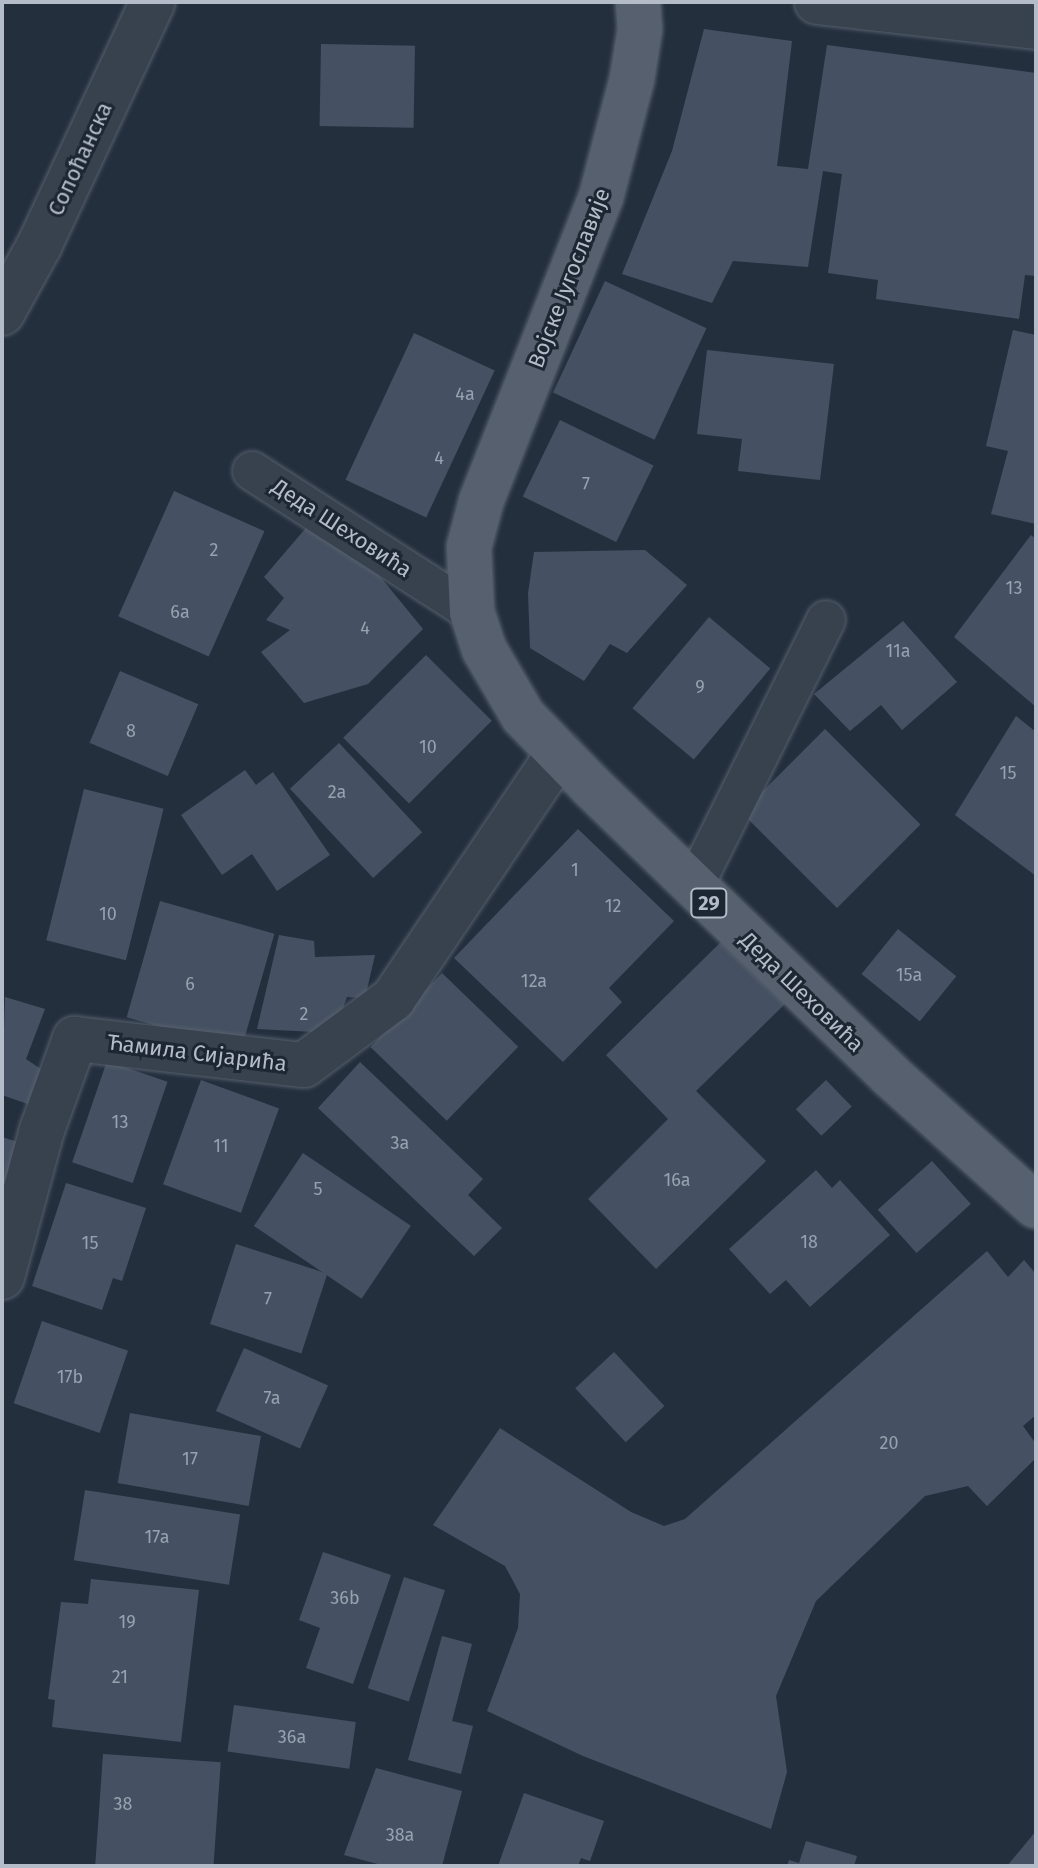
<!DOCTYPE html>
<html>
<head>
<meta charset="utf-8">
<style>
  body { margin:0 }
  #map { position:relative; width:1038px; height:1868px; overflow:hidden; background:#242f3e; font-family:"Fira Sans",sans-serif }
  div>[style] { position:absolute }
  .building>* { inset:0; background:#455162; transform-origin:0 0 }
  .roads { filter:drop-shadow(0 0 2px #565f6c) drop-shadow(0 0 2px #565f6c) }
  .lane>* { height:38px; margin:-19px; padding:0 19px; transform-origin:19px; border-radius:19px; background:#38414e }
  .street>* { height:44px; margin:-22px; padding:0 22px; transform-origin:22px; border-radius:22px; background:#38414e }
  .primary>* { height:44px; margin:-22px; padding:0 22px; transform-origin:22px; border-radius:22px; background:#56606e }
  span { translate:-50% -50%; white-space:nowrap; text-align:center; line-height:1.15; -webkit-text-stroke:6px #1d2633; paint-order:stroke }
  .number-label { font-size:18px; color:#98a1af }
  .number-label span { -webkit-text-stroke-width:0 }
  .shield-label span { padding:2px 6px; background:#1d2633; border:2px solid; border-radius:6px; -webkit-text-stroke-width:0 }
  .shield-label { font-size:20px; color:#b4bcc9; font-weight:700 }
  .street-label { font-size:22px; color:#b4bcc9 }
  .frame { position:absolute; inset:0; border:4px solid #b4bcc9; pointer-events:none }
</style>
</head>
<body>
<div id="map">
  <div class="building">
    <div style="clip-path:polygon(704px 29px,792px 41px,777px 166px,808px 169px,827px 45px,1036px 73px,1036px 276px,1025px 275px,1019px 319px,876px 299px,878px 280px,828px 273px,842px 174px,823px 171px,808px 267px,733px 261px,712px 303px,622px 274px,672px 151px)"></div>
    <div style="left:321px;top:44px;width:94px;height:82px;rotate:1deg"></div>
    <div style="left:605px;top:281px;width:112px;height:123px;rotate:25deg"></div>
    <div style="clip-path:polygon(1013px 330px,1036px 335px,1036px 524px,991px 514px,1008px 451px,986px 446px)"></div>
    <div style="left:414px;top:333px;width:89px;height:162px;rotate:25deg"></div>
    <div style="clip-path:polygon(707px 350px,834px 364px,820px 480px,738px 471px,742px 439px,697px 434px)"></div>
    <div style="left:560px;top:420px;width:104px;height:85px;rotate:26deg"></div>
    <div style="left:174px;top:491px;width:99px;height:137px;rotate:24deg"></div>
    <div style="clip-path:polygon(311px 522px,369px 563px,423px 629px,368px 684px,304px 703px,261px 652px,290px 630px,266px 620px,284px 598px,264px 577px)"></div>
    <div style="clip-path:polygon(1031px 535px,1036px 539px,1036px 707px,954px 637px)"></div>
    <div style="clip-path:polygon(645px 550px,687px 585px,627px 653px,610px 644px,584px 681px,530px 648px,528px 593px,534px 552px)"></div>
    <div style="left:709px;top:617px;width:80px;height:119px;rotate:40deg"></div>
    <div style="clip-path:polygon(903px 621px,957px 682px,902px 730px,881px 705px,850px 731px,814px 694px)"></div>
    <div style="left:426px;top:655px;width:93px;height:117px;rotate:45deg"></div>
    <div style="left:120px;top:671px;width:85px;height:78px;rotate:23deg"></div>
    <div style="clip-path:polygon(1016px 716px,1036px 732px,1036px 876px,955px 815px)"></div>
    <div style="left:825px;top:729px;width:135px;height:118px;rotate:45deg"></div>
    <div style="left:339px;top:743px;width:122px;height:67px;rotate:47deg"></div>
    <div style="clip-path:polygon(245px 770px,256px 785px,273px 772px,330px 855px,277px 891px,252px 854px,222px 875px,181px 815px)"></div>
    <div style="left:84px;top:789px;width:82px;height:156px;rotate:14deg"></div>
    <div style="clip-path:polygon(578px 829px,674px 921px,609px 988px,622px 1002px,563px 1062px,454px 958px)"></div>
    <div style="left:160px;top:901px;width:119px;height:121px;rotate:16deg"></div>
    <div style="left:898px;top:929px;width:75px;height:58px;rotate:39deg"></div>
    <div style="clip-path:polygon(279px 935px,314px 941px,315px 957px,375px 955px,365px 998px,347px 997px,334px 1033px,257px 1029px)"></div>
    <div style="clip-path:polygon(725px 938px,788px 1001px,696px 1091px,766px 1161px,656px 1269px,588px 1199px,668px 1119px,606px 1055px)"></div>
    <div style="left:442px;top:973px;width:106px;height:103px;rotate:44deg"></div>
    <div style="clip-path:polygon(5px 997px,45px 1009px,26px 1059px,47px 1073px,36px 1107px,2px 1095px)"></div>
    <div style="left:107px;top:1061px;width:64px;height:107px;rotate:19deg"></div>
    <div style="clip-path:polygon(360px 1062px,483px 1179px,468px 1195px,502px 1228px,474px 1256px,318px 1108px)"></div>
    <div style="left:201px;top:1080px;width:83px;height:111px;rotate:20deg"></div>
    <div style="left:826px;top:1080px;width:37px;height:42px;rotate:46deg"></div>
    <div style="clip-path:polygon(2px 1137px,24px 1144px,2px 1213px)"></div>
    <div style="left:303px;top:1153px;width:130px;height:88px;rotate:34deg"></div>
    <div style="left:932px;top:1161px;width:58px;height:73px;rotate:48deg"></div>
    <div style="clip-path:polygon(816px 1170px,832px 1188px,840px 1180px,890px 1235px,810px 1307px,786px 1280px,770px 1294px,729px 1249px)"></div>
    <div style="clip-path:polygon(66px 1183px,146px 1208px,122px 1281px,113px 1278px,102px 1310px,32px 1286px)"></div>
    <div style="left:236px;top:1244px;width:96px;height:84px;rotate:18deg"></div>
    <div style="clip-path:polygon(987px 1251px,1008px 1277px,1024px 1260px,1036px 1274px,1036px 1415px,1023px 1426px,1036px 1444px,1036px 1458px,987px 1506px,968px 1486px,925px 1496px,816px 1601px,776px 1696px,787px 1772px,771px 1829px,583px 1756px,487px 1711px,518px 1628px,520px 1594px,505px 1566px,433px 1525px,500px 1428px,631px 1512px,664px 1526px,685px 1519px)"></div>
    <div style="left:42px;top:1321px;width:91px;height:87px;rotate:19deg"></div>
    <div style="left:244px;top:1348px;width:92px;height:69px;rotate:24deg"></div>
    <div style="left:614px;top:1352px;width:74px;height:53px;rotate:47deg"></div>
    <div style="left:130px;top:1413px;width:133px;height:71px;rotate:10deg"></div>
    <div style="left:85px;top:1490px;width:157px;height:71px;rotate:9deg"></div>
    <div style="clip-path:polygon(323px 1552px,391px 1575px,353px 1684px,306px 1668px,320px 1628px,299px 1620px)"></div>
    <div style="left:404px;top:1577px;width:43px;height:117px;rotate:18deg"></div>
    <div style="clip-path:polygon(91px 1579px,199px 1590px,181px 1742px,52px 1727px,55px 1700px,48px 1699px,61px 1602px,88px 1604px)"></div>
    <div style="clip-path:polygon(442px 1636px,472px 1644px,452px 1721px,473px 1726px,461px 1774px,408px 1760px)"></div>
    <div style="left:234px;top:1705px;width:123px;height:47px;rotate:8deg"></div>
    <div style="left:103px;top:1754px;width:118px;height:112px;rotate:4deg"></div>
    <div style="clip-path:polygon(376px 1768px,462px 1791px,442px 1866px,385px 1866px,344px 1855px)"></div>
    <div style="clip-path:polygon(524px 1793px,604px 1821px,590px 1861px,581px 1858px,578px 1866px,498px 1866px)"></div>
    <div style="clip-path:polygon(1036px 1831px,1036px 1866px,1007px 1866px)"></div>
    <div style="clip-path:polygon(806px 1841px,857px 1856px,854px 1866px,787px 1866px,789px 1860px,799px 1863px)"></div>
  </div>
  <div class="roads">
    <div class="lane">
      <div style="left:252px;top:471px;width:261px;rotate:32.7deg"></div>
      <div style="left:693px;top:888px;width:299px;rotate:-63.6deg"></div>
    </div>
    <div class="street">
      <div style="left:817px;top:2px;width:220px;rotate:6.5deg"></div>
      <div style="left:2px;top:313px;width:77px;rotate:-61.1deg"></div>
      <div style="left:39px;top:246px;width:269px;rotate:-65deg"></div>
      <div style="left:2px;top:1277px;width:152px;rotate:-74.8deg"></div>
      <div style="left:42px;top:1130px;width:97px;rotate:-70.1deg"></div>
      <div style="left:75px;top:1039px;width:230px;rotate:6.5deg"></div>
      <div style="left:304px;top:1065px;width:111px;rotate:-36.6deg"></div>
      <div style="left:393px;top:999px;width:297px;rotate:-56deg"></div>
    </div>
    <div class="primary">
      <div style="left:638px;top:2px;width:27px;rotate:86deg"></div>
      <div style="left:640px;top:29px;width:51px;rotate:99.1deg"></div>
      <div style="left:632px;top:79px;width:122px;rotate:104.7deg"></div>
      <div style="left:601px;top:197px;width:328px;rotate:111.5deg"></div>
      <div style="left:481px;top:502px;width:47px;rotate:104.9deg"></div>
      <div style="left:469px;top:547px;width:65px;rotate:87.4deg"></div>
      <div style="left:472px;top:612px;width:39px;rotate:72deg"></div>
      <div style="left:484px;top:649px;width:78px;rotate:59.8deg"></div>
      <div style="left:523px;top:716px;width:99px;rotate:45.8deg"></div>
      <div style="left:592px;top:787px;width:414px;rotate:44deg"></div>
      <div style="left:890px;top:1075px;width:196px;rotate:41.9deg"></div>
    </div>
  </div>
  <div class="number-label">
    <span style="left:465px;top:394px">4a</span>
    <span style="left:439px;top:458px">4</span>
    <span style="left:586px;top:484px">7</span>
    <span style="left:214px;top:550px">2</span>
    <span style="left:1014px;top:588px">13</span>
    <span style="left:180px;top:612px">6a</span>
    <span style="left:365px;top:628px">4</span>
    <span style="left:898px;top:651px">11a</span>
    <span style="left:700px;top:687px">9</span>
    <span style="left:131px;top:731px">8</span>
    <span style="left:428px;top:747px">10</span>
    <span style="left:1008px;top:773px">15</span>
    <span style="left:337px;top:792px">2a</span>
    <span style="left:575px;top:870px">1</span>
    <span style="left:613px;top:906px">12</span>
    <span style="left:108px;top:914px">10</span>
    <span style="left:909px;top:975px">15a</span>
    <span style="left:534px;top:981px">12a</span>
    <span style="left:190px;top:984px">6</span>
    <span style="left:304px;top:1014px">2</span>
    <span style="left:120px;top:1122px">13</span>
    <span style="left:400px;top:1143px">3a</span>
    <span style="left:221px;top:1146px">11</span>
    <span style="left:677px;top:1180px">16a</span>
    <span style="left:318px;top:1189px">5</span>
    <span style="left:809px;top:1242px">18</span>
    <span style="left:90px;top:1243px">15</span>
    <span style="left:268px;top:1299px">7</span>
    <span style="left:70px;top:1377px">17b</span>
    <span style="left:272px;top:1398px">7a</span>
    <span style="left:889px;top:1443px">20</span>
    <span style="left:190px;top:1459px">17</span>
    <span style="left:157px;top:1537px">17a</span>
    <span style="left:345px;top:1598px">36b</span>
    <span style="left:127px;top:1622px">19</span>
    <span style="left:120px;top:1677px">21</span>
    <span style="left:292px;top:1737px">36a</span>
    <span style="left:123px;top:1804px">38</span>
    <span style="left:400px;top:1835px">38a</span>
  </div>
  <div class="shield-label">
    <span style="left:709px;top:903px">29</span>
  </div>
  <div class="street-label">
    <span style="left:80px;top:159px;rotate:-65deg">Сопоћанска</span>
    <span style="left:569px;top:278px;rotate:-69deg">Војске Југославије</span>
    <span style="left:342px;top:528px;rotate:33deg">Деда Шеховића</span>
    <span style="left:802px;top:992px;rotate:44deg">Деда Шеховића</span>
    <span style="left:197px;top:1053px;rotate:7deg">Ћамила Сијарића</span>
  </div>
  <div class="frame"></div>
</div>
</body>
</html>
